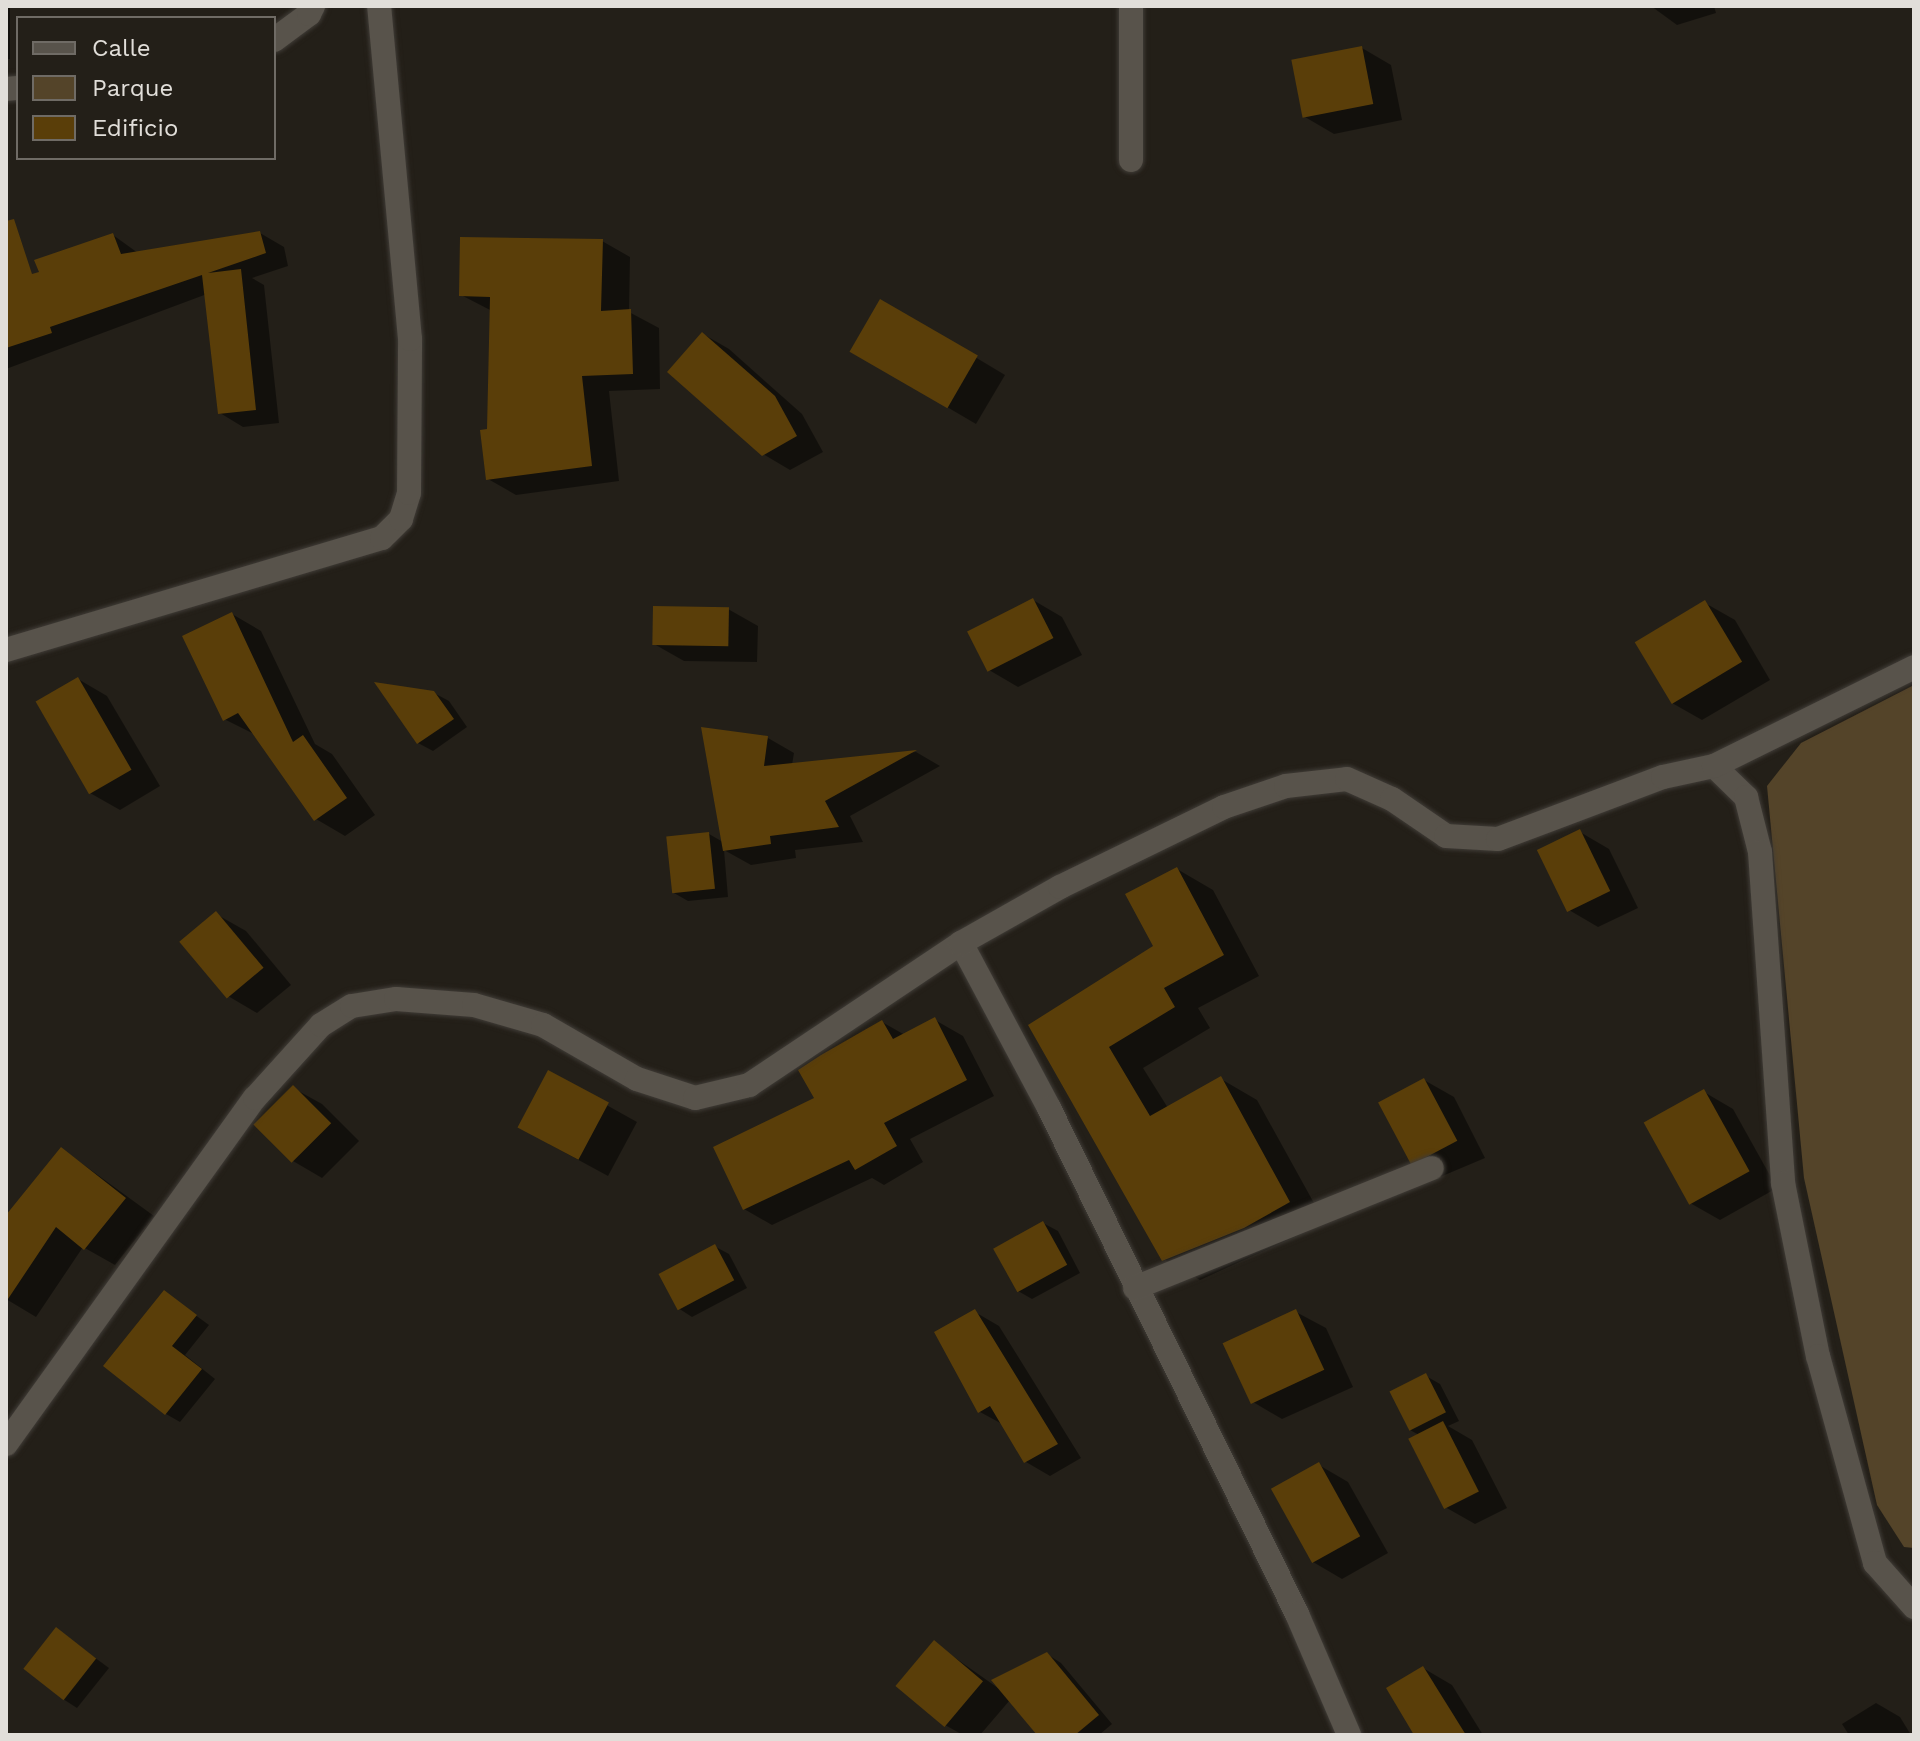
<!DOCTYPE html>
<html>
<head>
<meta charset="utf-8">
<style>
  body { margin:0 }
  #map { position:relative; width:1920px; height:1741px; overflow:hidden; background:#231f18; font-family:"Work Sans",sans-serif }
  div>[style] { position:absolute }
  .green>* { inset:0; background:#544429 }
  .shadow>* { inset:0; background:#0007; transform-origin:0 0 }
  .building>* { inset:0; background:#5a3e09; transform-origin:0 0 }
  .roads { filter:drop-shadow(0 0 2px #403c37) drop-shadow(0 0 2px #403c37) }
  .minor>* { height:24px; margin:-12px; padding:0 12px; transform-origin:12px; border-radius:12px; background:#58534b }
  span { translate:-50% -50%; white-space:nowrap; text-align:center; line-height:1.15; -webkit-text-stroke:8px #231f18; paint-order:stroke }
  .frame { position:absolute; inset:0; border:8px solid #e1ded9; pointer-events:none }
  .legend { position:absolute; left:16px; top:16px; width:260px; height:144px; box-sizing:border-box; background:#231f18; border:2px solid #6f6b65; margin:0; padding:10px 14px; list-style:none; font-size:24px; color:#e1ded9 }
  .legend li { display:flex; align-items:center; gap:16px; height:40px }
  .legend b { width:40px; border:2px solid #6f6b65 }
</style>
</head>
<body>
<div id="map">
  <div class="green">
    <div style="clip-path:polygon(1914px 685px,1914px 1548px,1904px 1547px,1877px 1505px,1804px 1178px,1767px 786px,1801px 743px)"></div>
  </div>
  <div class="shadow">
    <div style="left:6px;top:6px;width:4px;height:53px"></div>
    <div style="clip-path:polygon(1651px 6px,1714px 6px,1716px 13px,1677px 25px)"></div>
    <div style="clip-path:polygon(1362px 48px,1391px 65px,1402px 120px,1334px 134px,1305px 117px)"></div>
    <div style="clip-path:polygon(260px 233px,284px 247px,288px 266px,252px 278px,264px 285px,279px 423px,243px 427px,220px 413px,207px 294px,6px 369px,6px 284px,41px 273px,113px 235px,138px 253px)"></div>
    <div style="clip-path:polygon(602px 241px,630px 257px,629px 312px,659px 328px,660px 389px,609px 391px,619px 481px,516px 495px,488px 479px,492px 311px,461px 295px)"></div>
    <div style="clip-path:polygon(910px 318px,1005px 375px,976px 424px,947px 407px)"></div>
    <div style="clip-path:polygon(703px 334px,729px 349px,802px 414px,823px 452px,790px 470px,763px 454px)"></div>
    <div style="clip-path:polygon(1033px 600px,1062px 617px,1082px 655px,1018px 687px,989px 670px)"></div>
    <div style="clip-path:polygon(1705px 603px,1735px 620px,1770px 680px,1702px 720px,1672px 703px)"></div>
    <div style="clip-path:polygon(728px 609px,758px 626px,757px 662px,684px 661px,654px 644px)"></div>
    <div style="clip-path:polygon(232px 614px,261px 631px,315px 744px,332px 754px,375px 815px,345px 836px,316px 819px,256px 735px,224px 719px)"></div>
    <div style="clip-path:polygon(78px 679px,107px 696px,160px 786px,120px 810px,90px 793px)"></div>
    <div style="clip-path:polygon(434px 693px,449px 701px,467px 727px,433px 751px,418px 743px)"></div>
    <div style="clip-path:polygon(768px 738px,794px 753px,792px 765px,916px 752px,940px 766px,850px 816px,863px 842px,795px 850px,796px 858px,751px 865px,724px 850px,728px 897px,688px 901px,674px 893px,709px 834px,723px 842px)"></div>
    <div style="clip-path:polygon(1580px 832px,1609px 849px,1638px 908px,1598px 927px,1569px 910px)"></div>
    <div style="clip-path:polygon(1177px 869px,1213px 890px,1259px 976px,1198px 1008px,1210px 1028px,1143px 1068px,1168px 1108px,1221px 1079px,1257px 1100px,1325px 1223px,1200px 1280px,1164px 1259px,1030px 1026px,1155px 947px)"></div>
    <div style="clip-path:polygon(216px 914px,246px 931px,291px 985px,257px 1013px,228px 996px)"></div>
    <div style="clip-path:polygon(935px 1020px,963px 1036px,994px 1096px,910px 1139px,923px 1162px,884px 1185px,872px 1178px,772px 1225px,744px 1209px,817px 1099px,882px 1022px,905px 1035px)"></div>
    <div style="clip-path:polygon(549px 1073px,637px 1122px,608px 1176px,549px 1144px)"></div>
    <div style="clip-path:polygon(1424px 1080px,1454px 1097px,1485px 1158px,1440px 1177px,1410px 1160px)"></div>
    <div style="clip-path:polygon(293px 1088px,322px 1104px,359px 1141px,322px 1178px,293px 1161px,257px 1125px)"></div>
    <div style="clip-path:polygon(1704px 1092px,1733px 1109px,1777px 1188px,1720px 1220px,1690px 1203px)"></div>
    <div style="clip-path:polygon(62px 1149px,154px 1216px,115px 1265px,83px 1247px,36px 1317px,6px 1299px,6px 1218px)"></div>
    <div style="clip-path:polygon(1043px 1223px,1058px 1231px,1080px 1273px,1032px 1299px,1018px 1291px)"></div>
    <div style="clip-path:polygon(714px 1246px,729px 1254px,747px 1288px,692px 1317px,678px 1308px)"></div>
    <div style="clip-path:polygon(165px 1293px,209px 1325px,185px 1355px,215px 1379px,180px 1422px,166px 1414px)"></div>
    <div style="clip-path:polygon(975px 1312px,999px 1326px,1081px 1458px,1050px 1476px,1026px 1462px,1004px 1425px,980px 1412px)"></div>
    <div style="clip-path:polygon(1296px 1312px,1326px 1328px,1353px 1387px,1282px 1419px,1253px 1402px)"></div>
    <div style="clip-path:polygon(1426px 1376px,1440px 1384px,1459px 1421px,1448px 1426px,1472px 1440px,1507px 1508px,1475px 1524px,1445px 1507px,1419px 1435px,1410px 1430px)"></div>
    <div style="clip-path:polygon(1319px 1465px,1348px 1482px,1388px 1553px,1342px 1579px,1313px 1562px)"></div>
    <div style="clip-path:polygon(57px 1630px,109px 1668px,77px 1708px,63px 1699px)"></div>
    <div style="clip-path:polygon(934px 1643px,998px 1688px,1047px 1654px,1061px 1663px,1112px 1724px,1099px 1735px,1039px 1735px,1010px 1700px,980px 1735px,963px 1735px,945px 1725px)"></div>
    <div style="clip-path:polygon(1423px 1668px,1452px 1685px,1483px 1735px,1417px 1735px)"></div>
    <div style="clip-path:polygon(1876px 1703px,1900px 1717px,1911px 1735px,1849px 1735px,1842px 1724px)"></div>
  </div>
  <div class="building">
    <div style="left:1362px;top:46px;width:59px;height:72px;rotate:79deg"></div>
    <div style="clip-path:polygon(14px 219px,32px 274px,39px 272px,34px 260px,113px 233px,121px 254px,260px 231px,266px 253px,208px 273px,241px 269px,256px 410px,218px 414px,202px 275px,50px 327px,52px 333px,6px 348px,6px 221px)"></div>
    <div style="clip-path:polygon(460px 237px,603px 239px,601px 311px,631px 309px,633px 374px,582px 376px,592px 466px,486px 480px,480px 430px,487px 429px,490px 297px,459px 296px)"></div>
    <div style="left:880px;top:299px;width:113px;height:61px;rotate:30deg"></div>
    <div style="clip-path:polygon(702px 332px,775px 396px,797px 436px,762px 456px,667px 372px)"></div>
    <div style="left:1033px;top:598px;width:45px;height:74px;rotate:63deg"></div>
    <div style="left:1705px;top:600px;width:72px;height:82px;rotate:59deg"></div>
    <div style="left:653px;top:606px;width:76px;height:39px;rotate:1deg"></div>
    <div style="clip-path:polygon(232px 612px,293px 742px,303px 735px,347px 798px,314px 821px,238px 713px,223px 721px,182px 636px)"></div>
    <div style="left:78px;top:677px;width:107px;height:49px;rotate:60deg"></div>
    <div style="clip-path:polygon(374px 682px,434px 691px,454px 719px,417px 744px)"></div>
    <div style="clip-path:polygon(701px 727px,768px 736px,764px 766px,917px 750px,825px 801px,839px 827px,770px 836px,771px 844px,723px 851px)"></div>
    <div style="left:1580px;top:829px;width:69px;height:48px;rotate:64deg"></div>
    <div style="left:709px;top:832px;width:57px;height:43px;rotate:84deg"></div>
    <div style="clip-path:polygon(1177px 867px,1224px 955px,1164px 988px,1175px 1007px,1109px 1047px,1150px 1116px,1221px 1076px,1290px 1202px,1244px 1228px,1162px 1261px,1028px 1025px,1153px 946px,1125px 894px)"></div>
    <div style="left:216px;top:911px;width:74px;height:48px;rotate:50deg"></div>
    <div style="clip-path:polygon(935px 1017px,967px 1080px,884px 1123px,897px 1146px,855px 1170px,849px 1160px,743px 1210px,713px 1147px,814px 1098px,798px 1070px,821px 1055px,882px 1020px,893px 1039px)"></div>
    <div style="left:548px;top:1070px;width:69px;height:65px;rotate:28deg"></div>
    <div style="left:1424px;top:1078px;width:71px;height:52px;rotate:62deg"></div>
    <div style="left:293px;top:1085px;width:54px;height:56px;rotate:45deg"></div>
    <div style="left:1704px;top:1089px;width:94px;height:69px;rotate:61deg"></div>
    <div style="clip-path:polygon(61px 1147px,126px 1198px,84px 1250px,56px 1227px,6px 1302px,6px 1215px)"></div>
    <div style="left:1043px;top:1221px;width:50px;height:57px;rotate:61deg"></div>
    <div style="left:715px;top:1244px;width:41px;height:64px;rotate:62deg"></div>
    <div style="clip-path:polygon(164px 1290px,197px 1315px,172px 1346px,202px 1369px,165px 1415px,103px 1366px)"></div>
    <div style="clip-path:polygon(975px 1309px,1058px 1444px,1024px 1463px,990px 1406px,978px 1413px,934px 1332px)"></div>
    <div style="left:1296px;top:1309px;width:67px;height:81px;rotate:65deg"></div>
    <div style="left:1426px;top:1373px;width:44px;height:41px;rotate:63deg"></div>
    <div style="left:1443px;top:1421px;width:79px;height:39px;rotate:63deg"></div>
    <div style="left:1319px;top:1462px;width:85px;height:55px;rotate:61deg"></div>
    <div style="left:56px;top:1627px;width:51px;height:53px;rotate:38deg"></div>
    <div style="left:934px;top:1640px;width:64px;height:60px;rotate:40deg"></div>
    <div style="clip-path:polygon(1047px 1652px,1099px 1715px,1075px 1735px,1037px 1735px,991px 1680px)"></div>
    <div style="clip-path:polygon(1423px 1666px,1466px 1735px,1414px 1735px,1386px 1688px)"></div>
  </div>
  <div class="roads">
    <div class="minor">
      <div style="left:1131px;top:6px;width:154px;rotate:90deg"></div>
      <div style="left:274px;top:40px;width:44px;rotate:-36.6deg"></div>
      <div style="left:309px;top:14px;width:9px;rotate:-63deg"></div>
      <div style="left:6px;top:89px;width:12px;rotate:-5deg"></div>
      <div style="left:6px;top:650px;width:392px;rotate:-16.6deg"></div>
      <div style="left:382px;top:538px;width:27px;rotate:-45deg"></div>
      <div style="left:401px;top:519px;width:27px;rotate:-73deg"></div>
      <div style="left:409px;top:493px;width:154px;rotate:-89.6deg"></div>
      <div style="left:410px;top:339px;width:334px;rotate:-95.3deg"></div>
      <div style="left:1714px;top:766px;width:45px;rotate:44.1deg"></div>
      <div style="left:1746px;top:797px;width:57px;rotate:75.7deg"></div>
      <div style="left:1760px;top:852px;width:332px;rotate:86deg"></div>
      <div style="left:1783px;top:1183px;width:177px;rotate:78.6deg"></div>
      <div style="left:1818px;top:1356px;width:215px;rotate:74.6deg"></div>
      <div style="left:1875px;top:1563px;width:59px;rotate:48.4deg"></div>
      <div style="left:961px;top:943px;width:187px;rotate:61.9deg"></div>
      <div style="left:1049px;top:1108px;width:564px;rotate:63.89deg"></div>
      <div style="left:1297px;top:1614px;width:132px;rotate:66.7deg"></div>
      <div style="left:1135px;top:1288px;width:320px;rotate:-22deg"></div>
      <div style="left:6px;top:1444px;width:426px;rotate:-54.3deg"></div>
      <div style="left:255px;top:1098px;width:98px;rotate:-47.9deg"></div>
      <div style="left:321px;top:1025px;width:36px;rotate:-32deg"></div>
      <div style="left:352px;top:1006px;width:45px;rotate:-9deg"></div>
      <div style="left:396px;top:999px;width:78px;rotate:4.4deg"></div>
      <div style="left:474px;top:1005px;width:72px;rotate:16.2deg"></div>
      <div style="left:543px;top:1025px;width:108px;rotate:29.9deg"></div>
      <div style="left:637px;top:1079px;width:61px;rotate:18.1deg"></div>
      <div style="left:695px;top:1098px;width:56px;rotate:-13.5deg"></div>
      <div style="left:749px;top:1085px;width:255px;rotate:-33.8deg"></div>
      <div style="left:961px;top:943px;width:114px;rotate:-29.5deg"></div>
      <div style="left:1060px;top:887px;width:182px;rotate:-26deg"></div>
      <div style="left:1224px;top:807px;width:65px;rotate:-18.7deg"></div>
      <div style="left:1286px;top:786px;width:61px;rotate:-6.5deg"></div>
      <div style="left:1347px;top:779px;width:49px;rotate:24deg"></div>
      <div style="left:1392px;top:799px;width:65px;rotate:34.4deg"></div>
      <div style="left:1446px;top:836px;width:52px;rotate:3.3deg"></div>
      <div style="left:1498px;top:839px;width:176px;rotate:-20.6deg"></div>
      <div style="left:1663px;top:777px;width:52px;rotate:-12.2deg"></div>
      <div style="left:1714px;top:766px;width:223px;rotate:-26.3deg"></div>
    </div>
  </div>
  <div class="frame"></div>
  <ul class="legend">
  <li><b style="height:10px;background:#58534b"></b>Calle</li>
  <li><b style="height:22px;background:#544429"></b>Parque</li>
  <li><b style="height:22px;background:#5a3e09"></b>Edificio</li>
  </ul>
</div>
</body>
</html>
